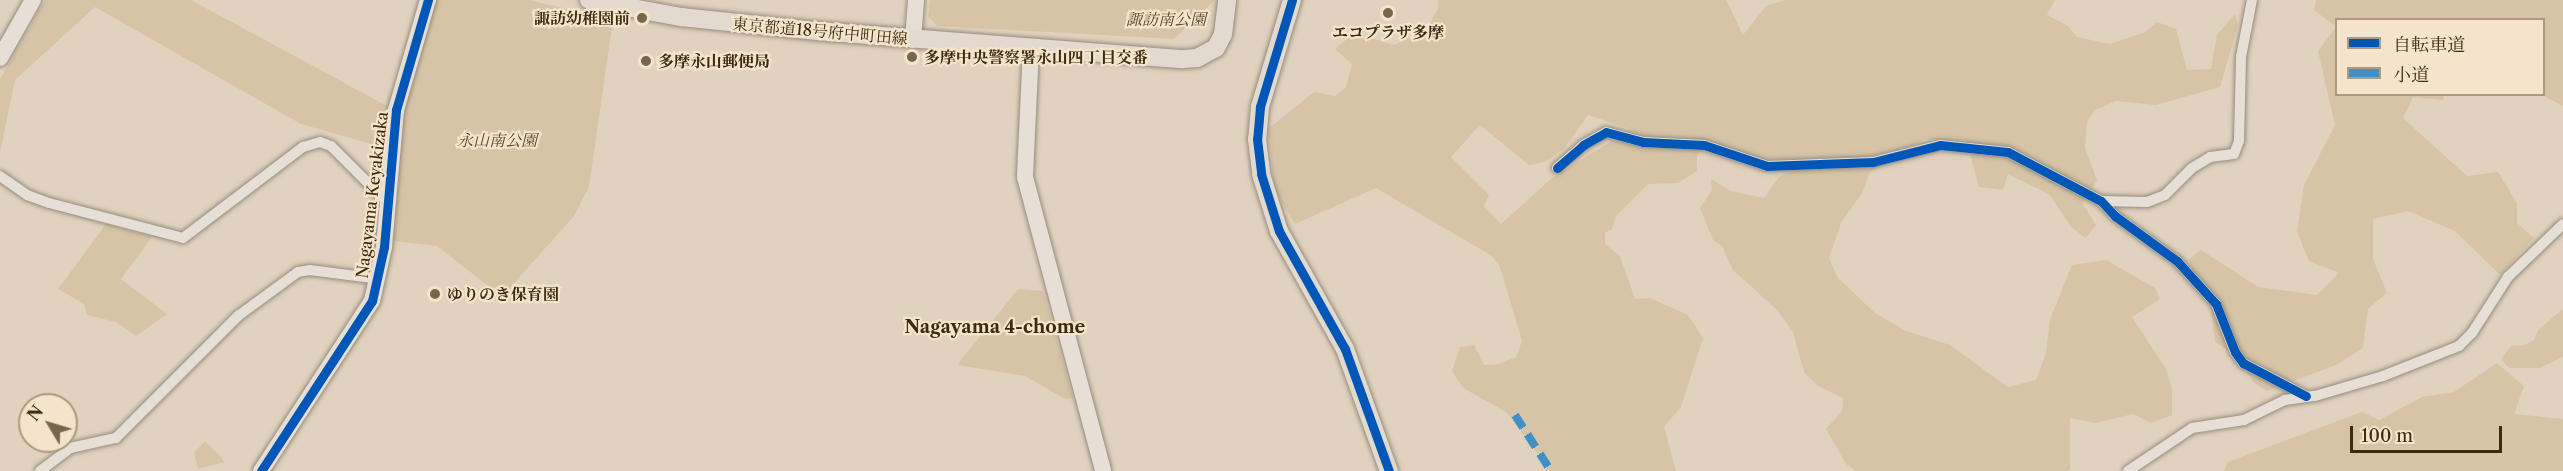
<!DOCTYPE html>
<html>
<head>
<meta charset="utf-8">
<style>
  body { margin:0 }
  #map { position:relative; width:2563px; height:471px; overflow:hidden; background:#e0d2be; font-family:"Libre Caslon Text","Noto Serif JP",serif }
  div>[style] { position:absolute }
  .green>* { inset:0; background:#d7c4a7 }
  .roads { filter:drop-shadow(0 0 2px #968c7d) drop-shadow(0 0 2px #968c7d) }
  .street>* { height:10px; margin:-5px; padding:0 5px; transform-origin:5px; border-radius:5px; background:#e6dfd5 }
  .secondary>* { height:16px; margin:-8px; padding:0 8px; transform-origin:8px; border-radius:8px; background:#e6dfd5 }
  .primary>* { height:18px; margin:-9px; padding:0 9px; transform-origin:9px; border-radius:9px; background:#e2dace }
  .quiet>* { height:8px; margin-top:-4px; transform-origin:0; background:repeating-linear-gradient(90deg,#3f90c7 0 15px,transparent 0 23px) }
  .cycleway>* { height:9px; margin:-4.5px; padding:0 4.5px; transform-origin:4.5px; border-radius:4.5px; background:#0057b8 }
  .dots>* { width:16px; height:16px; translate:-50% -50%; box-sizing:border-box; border:3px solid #f4e4cc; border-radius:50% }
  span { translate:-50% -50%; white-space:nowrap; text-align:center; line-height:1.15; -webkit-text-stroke:4.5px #f4e4cc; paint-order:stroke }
  .poi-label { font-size:16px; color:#3e2a0e; font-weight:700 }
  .right { translate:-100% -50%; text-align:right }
  .left { translate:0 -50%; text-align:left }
  .park-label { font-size:16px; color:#5b4729; font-style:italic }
  .street-label { font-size:16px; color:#3e2a0e }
  .neighbourhood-label { font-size:18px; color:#3e2a0e; font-weight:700 }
  .legend { position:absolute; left:2335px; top:18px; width:210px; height:78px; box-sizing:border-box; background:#f4e4cc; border:2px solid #ab9a80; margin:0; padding:8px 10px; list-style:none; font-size:18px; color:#3e2a0e }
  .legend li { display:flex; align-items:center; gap:12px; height:30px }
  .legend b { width:30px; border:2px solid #ab9a80 }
  .north { position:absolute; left:18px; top:393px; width:60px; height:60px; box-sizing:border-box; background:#f4e4cc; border:2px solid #ab9a80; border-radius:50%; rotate:308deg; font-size:16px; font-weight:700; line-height:24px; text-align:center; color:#3e2a0e }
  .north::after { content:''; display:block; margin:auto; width:21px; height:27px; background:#77654c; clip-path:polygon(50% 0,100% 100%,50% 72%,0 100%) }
  .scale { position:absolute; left:2350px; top:426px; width:152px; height:27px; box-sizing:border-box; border:3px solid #3e2a0e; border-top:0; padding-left:8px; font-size:18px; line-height:21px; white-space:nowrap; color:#3e2a0e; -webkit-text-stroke:4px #f4e4cc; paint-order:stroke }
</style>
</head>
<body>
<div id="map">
  <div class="green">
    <div style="clip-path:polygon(45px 0,191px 0,387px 106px,382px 147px,301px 124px,95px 7px,15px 80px,0 152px,0 79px)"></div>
    <div style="clip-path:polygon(434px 0,529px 0,613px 20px,589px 187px,574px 216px,508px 290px,496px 292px,437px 246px,387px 240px,399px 131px)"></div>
    <div style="clip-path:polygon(930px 0,1215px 0,1174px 39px,937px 26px,928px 16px)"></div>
    <div style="clip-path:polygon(evenodd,1438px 0,1726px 0,1743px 35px,1766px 6px,1785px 0,2055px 0,2047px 15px,2068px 26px,2077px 37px,2110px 44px,2145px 32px,2157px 22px,2176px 29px,2187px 70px,2211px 69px,2217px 35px,2235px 14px,2238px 25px,2220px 87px,2156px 105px,2116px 101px,2095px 110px,2087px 122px,2085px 148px,2097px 180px,2082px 203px,2096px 225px,2086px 238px,2071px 227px,2049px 194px,2008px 174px,2003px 190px,1979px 187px,1966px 140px,1924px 139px,1870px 172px,1862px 193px,1841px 223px,1829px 258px,1838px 278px,1875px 313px,1906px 331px,1950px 345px,2008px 387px,2036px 380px,2046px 353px,2050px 319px,2072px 265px,2106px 260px,2155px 288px,2160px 299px,2132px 317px,2166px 369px,2172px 388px,2172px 415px,2151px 423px,2133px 414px,2095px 423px,2070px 418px,2070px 470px,2067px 471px,1856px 471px,1846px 464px,1826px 429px,1842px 411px,1843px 398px,1818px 386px,1804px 372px,1793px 332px,1778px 311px,1733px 270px,1722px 246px,1713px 240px,1700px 208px,1712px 190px,1711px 179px,1731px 191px,1764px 198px,1779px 177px,1793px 170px,1792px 159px,1755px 161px,1708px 141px,1697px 156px,1697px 171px,1678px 183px,1648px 184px,1616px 216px,1612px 229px,1605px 233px,1605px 244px,1620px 256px,1635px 299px,1650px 298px,1688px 315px,1703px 338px,1681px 407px,1664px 427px,1676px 471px,1546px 471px,1544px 462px,1506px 412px,1463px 388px,1452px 371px,1460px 347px,1474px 345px,1484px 365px,1499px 364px,1516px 357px,1522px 341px,1500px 267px,1492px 256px,1376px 188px,1295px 224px,1275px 191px,1268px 129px,1314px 92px,1335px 96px,1346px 87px,1352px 64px,1335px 49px,1354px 33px,1394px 45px,1425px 31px,1438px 9px,1438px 0,1588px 115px,1631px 129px,1552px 178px,1501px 224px,1484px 206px,1489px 195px,1451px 157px,1480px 125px,1529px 165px,1544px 162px,1564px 149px,1588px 115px)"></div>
    <div style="clip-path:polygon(2316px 0,2563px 0,2563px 106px,2542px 95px,2544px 20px,2336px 20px,2336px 94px,2444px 95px,2443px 100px,2413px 97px,2403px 118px,2467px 176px,2498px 172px,2517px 203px,2517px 223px,2534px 238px,2500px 275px,2455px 231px,2408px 211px,2373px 219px,2373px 259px,2387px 293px,2368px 309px,2363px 348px,2336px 365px,2267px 391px,2253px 382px,2240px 358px,2215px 342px,2210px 305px,2188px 260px,2201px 250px,2258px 287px,2317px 295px,2339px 273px,2309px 261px,2297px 232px,2304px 185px,2335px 125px,2318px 51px,2336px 27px,2314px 10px)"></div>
    <div style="clip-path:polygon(106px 224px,152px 237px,121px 279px,167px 314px,136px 336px,116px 322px,87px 315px,84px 304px,58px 289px)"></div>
    <div style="clip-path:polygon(1018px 289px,1043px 291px,1073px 398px,1065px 399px,1025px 376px,957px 365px)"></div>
    <div style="clip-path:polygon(2563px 309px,2563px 357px,2540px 368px,2509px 368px,2501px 359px,2511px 346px,2525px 345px,2534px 340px,2538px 330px)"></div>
    <div style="clip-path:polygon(2497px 363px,2524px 386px,2514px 414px,2563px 419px,2563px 471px,2224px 471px,2228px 462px,2362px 412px,2379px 420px,2422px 397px,2454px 392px)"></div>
    <div style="clip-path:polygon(205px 441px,221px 457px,224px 462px,198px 469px,194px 453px)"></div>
  </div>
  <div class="roads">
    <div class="street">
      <div style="left:1557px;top:168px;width:35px;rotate:-41deg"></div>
      <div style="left:1583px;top:145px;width:26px;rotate:-29deg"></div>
      <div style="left:1606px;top:132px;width:38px;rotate:15deg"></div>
      <div style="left:1643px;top:142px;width:61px;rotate:2.8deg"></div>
      <div style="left:1704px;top:145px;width:66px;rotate:18.4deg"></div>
      <div style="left:1767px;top:166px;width:106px;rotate:-2.2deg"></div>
      <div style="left:1873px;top:162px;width:69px;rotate:-14.2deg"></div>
      <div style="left:1940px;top:145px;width:68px;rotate:5.9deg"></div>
      <div style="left:2008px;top:152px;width:105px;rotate:27.8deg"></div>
      <div style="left:2101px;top:201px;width:21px;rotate:47deg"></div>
      <div style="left:2115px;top:216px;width:77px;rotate:36deg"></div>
      <div style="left:2177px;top:261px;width:58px;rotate:47.8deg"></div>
      <div style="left:2216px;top:304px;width:52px;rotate:68.4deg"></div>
      <div style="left:2235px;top:352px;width:14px;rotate:54deg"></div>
      <div style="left:2243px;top:363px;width:71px;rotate:27.6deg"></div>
      <div style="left:0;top:176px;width:33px;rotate:35deg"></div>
      <div style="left:27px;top:195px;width:23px;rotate:20deg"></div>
      <div style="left:49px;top:203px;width:138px;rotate:14.6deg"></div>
      <div style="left:183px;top:238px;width:151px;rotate:-37.2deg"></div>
      <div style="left:303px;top:147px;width:18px;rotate:-16deg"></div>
      <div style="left:320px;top:142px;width:12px;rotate:20deg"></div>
      <div style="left:331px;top:146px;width:79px;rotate:45deg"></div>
      <div style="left:2101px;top:201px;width:46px;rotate:1.2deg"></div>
      <div style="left:2147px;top:202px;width:19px;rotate:-21deg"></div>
      <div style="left:2165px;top:195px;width:38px;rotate:-45deg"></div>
      <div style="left:2192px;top:168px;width:21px;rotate:-31deg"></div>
      <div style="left:2210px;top:157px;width:24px;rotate:-7deg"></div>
      <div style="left:2234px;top:154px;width:14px;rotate:-69deg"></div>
      <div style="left:2239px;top:141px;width:84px;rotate:-88.6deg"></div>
      <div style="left:2241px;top:57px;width:58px;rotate:-79.1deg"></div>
      <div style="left:40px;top:471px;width:38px;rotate:-37deg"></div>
      <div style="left:70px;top:448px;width:47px;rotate:-12.3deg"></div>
      <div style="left:116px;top:438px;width:173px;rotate:-45deg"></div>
      <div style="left:238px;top:316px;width:74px;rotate:-36.3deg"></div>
      <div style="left:298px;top:272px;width:12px;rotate:-9deg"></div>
      <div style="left:310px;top:270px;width:70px;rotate:7.4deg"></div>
      <div style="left:2128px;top:471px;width:77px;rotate:-33.9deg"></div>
      <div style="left:2192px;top:428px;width:53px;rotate:-8.7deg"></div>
      <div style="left:2244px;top:420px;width:46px;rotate:-26deg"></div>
      <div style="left:2285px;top:400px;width:30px;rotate:-8deg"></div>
      <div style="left:2315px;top:396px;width:71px;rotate:-16.4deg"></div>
      <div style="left:2383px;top:376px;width:82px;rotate:-21.5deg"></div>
      <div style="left:2459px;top:346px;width:18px;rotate:-45deg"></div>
      <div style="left:2472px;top:333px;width:67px;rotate:-57.3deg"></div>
      <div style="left:2508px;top:277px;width:76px;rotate:-43.9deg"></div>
    </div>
    <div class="secondary">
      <div style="left:913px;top:40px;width:40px;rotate:-85.7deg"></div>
      <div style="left:1031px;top:48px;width:129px;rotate:92.7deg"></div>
      <div style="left:1025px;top:177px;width:304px;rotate:75.1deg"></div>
      <div style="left:0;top:58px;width:67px;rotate:-60.4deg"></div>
      <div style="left:261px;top:471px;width:203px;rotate:-56.9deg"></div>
      <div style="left:372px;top:301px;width:55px;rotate:-77.5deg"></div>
      <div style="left:384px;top:247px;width:138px;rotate:-85deg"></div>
      <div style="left:396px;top:110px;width:115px;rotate:-73.8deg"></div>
    </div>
    <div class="primary">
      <div style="left:589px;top:0;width:94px;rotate:10.5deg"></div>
      <div style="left:681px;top:17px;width:137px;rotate:5.9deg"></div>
      <div style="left:817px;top:31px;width:367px;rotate:4.4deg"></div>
      <div style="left:1183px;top:59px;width:14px;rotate:-4deg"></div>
      <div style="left:1197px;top:58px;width:21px;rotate:-28deg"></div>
      <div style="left:1216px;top:48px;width:16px;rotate:-63deg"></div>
      <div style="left:1223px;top:34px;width:34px;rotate:-83deg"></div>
      <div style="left:1292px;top:0;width:112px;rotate:106.7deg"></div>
      <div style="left:1260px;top:107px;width:32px;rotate:95deg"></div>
      <div style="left:1257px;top:139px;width:35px;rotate:83deg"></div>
      <div style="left:1261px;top:174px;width:60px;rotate:72.5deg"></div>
      <div style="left:1279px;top:231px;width:135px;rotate:60.8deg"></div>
      <div style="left:1345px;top:349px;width:130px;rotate:70.2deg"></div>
    </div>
  </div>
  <div class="quiet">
    <div style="left:1515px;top:415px;width:67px;rotate:57.3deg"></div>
  </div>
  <div class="cycleway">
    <div style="left:1292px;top:0;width:112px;rotate:106.7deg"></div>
    <div style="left:1260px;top:107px;width:32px;rotate:95deg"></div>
    <div style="left:1257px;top:139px;width:35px;rotate:83deg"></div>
    <div style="left:1261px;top:174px;width:60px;rotate:72.5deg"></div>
    <div style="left:1279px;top:231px;width:135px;rotate:60.8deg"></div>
    <div style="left:1345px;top:349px;width:130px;rotate:70.2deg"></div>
    <div style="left:1557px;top:168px;width:35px;rotate:-41deg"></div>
    <div style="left:1583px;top:145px;width:26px;rotate:-29deg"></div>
    <div style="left:1606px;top:132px;width:38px;rotate:15deg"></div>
    <div style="left:1643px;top:142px;width:61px;rotate:2.8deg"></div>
    <div style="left:1704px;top:145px;width:66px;rotate:18.4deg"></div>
    <div style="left:1767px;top:166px;width:106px;rotate:-2.2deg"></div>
    <div style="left:1873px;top:162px;width:69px;rotate:-14.2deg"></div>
    <div style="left:1940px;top:145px;width:68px;rotate:5.9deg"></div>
    <div style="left:2008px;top:152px;width:105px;rotate:27.8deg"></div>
    <div style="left:2101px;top:201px;width:21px;rotate:47deg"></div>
    <div style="left:2115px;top:216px;width:77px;rotate:36deg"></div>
    <div style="left:2177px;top:261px;width:58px;rotate:47.8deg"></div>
    <div style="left:2216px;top:304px;width:52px;rotate:68.4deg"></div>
    <div style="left:2235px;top:352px;width:14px;rotate:54deg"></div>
    <div style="left:2243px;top:363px;width:71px;rotate:27.6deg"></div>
    <div style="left:261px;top:471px;width:203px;rotate:-56.9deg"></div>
    <div style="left:372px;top:301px;width:55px;rotate:-77.5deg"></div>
    <div style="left:384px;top:247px;width:138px;rotate:-85deg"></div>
    <div style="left:396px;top:110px;width:115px;rotate:-73.8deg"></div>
  </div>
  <div class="dots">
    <div style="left:1388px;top:13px;background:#77654c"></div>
    <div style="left:642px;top:18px;background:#77654c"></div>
    <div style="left:912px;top:57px;background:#77654c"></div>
    <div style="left:646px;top:61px;background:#77654c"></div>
    <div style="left:435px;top:294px;background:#77654c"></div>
  </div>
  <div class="poi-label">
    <span class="right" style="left:630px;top:18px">諏訪幼稚園前</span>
    <span style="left:1388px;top:32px">エコプラザ多摩</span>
    <span class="left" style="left:924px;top:57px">多摩中央警察署永山四丁目交番</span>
    <span class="left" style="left:658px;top:61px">多摩永山郵便局</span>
    <span class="left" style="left:447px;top:294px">ゆりのき保育園</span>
  </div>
  <div class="park-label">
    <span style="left:1166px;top:19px">諏訪南公園</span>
    <span style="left:497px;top:140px">永山南公園</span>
  </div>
  <div class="street-label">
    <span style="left:820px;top:31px;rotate:5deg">東京都道18号府中町田線</span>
    <span style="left:372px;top:195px;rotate:-83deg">Nagayama Keyakizaka</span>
  </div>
  <div class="neighbourhood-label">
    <span style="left:995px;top:327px">Nagayama 4-chome</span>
  </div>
  <ul class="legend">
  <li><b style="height:8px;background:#0057b8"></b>自転車道</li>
  <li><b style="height:8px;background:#3f90c7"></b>小道</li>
  </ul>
  <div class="north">N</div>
  <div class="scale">100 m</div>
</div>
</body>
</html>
